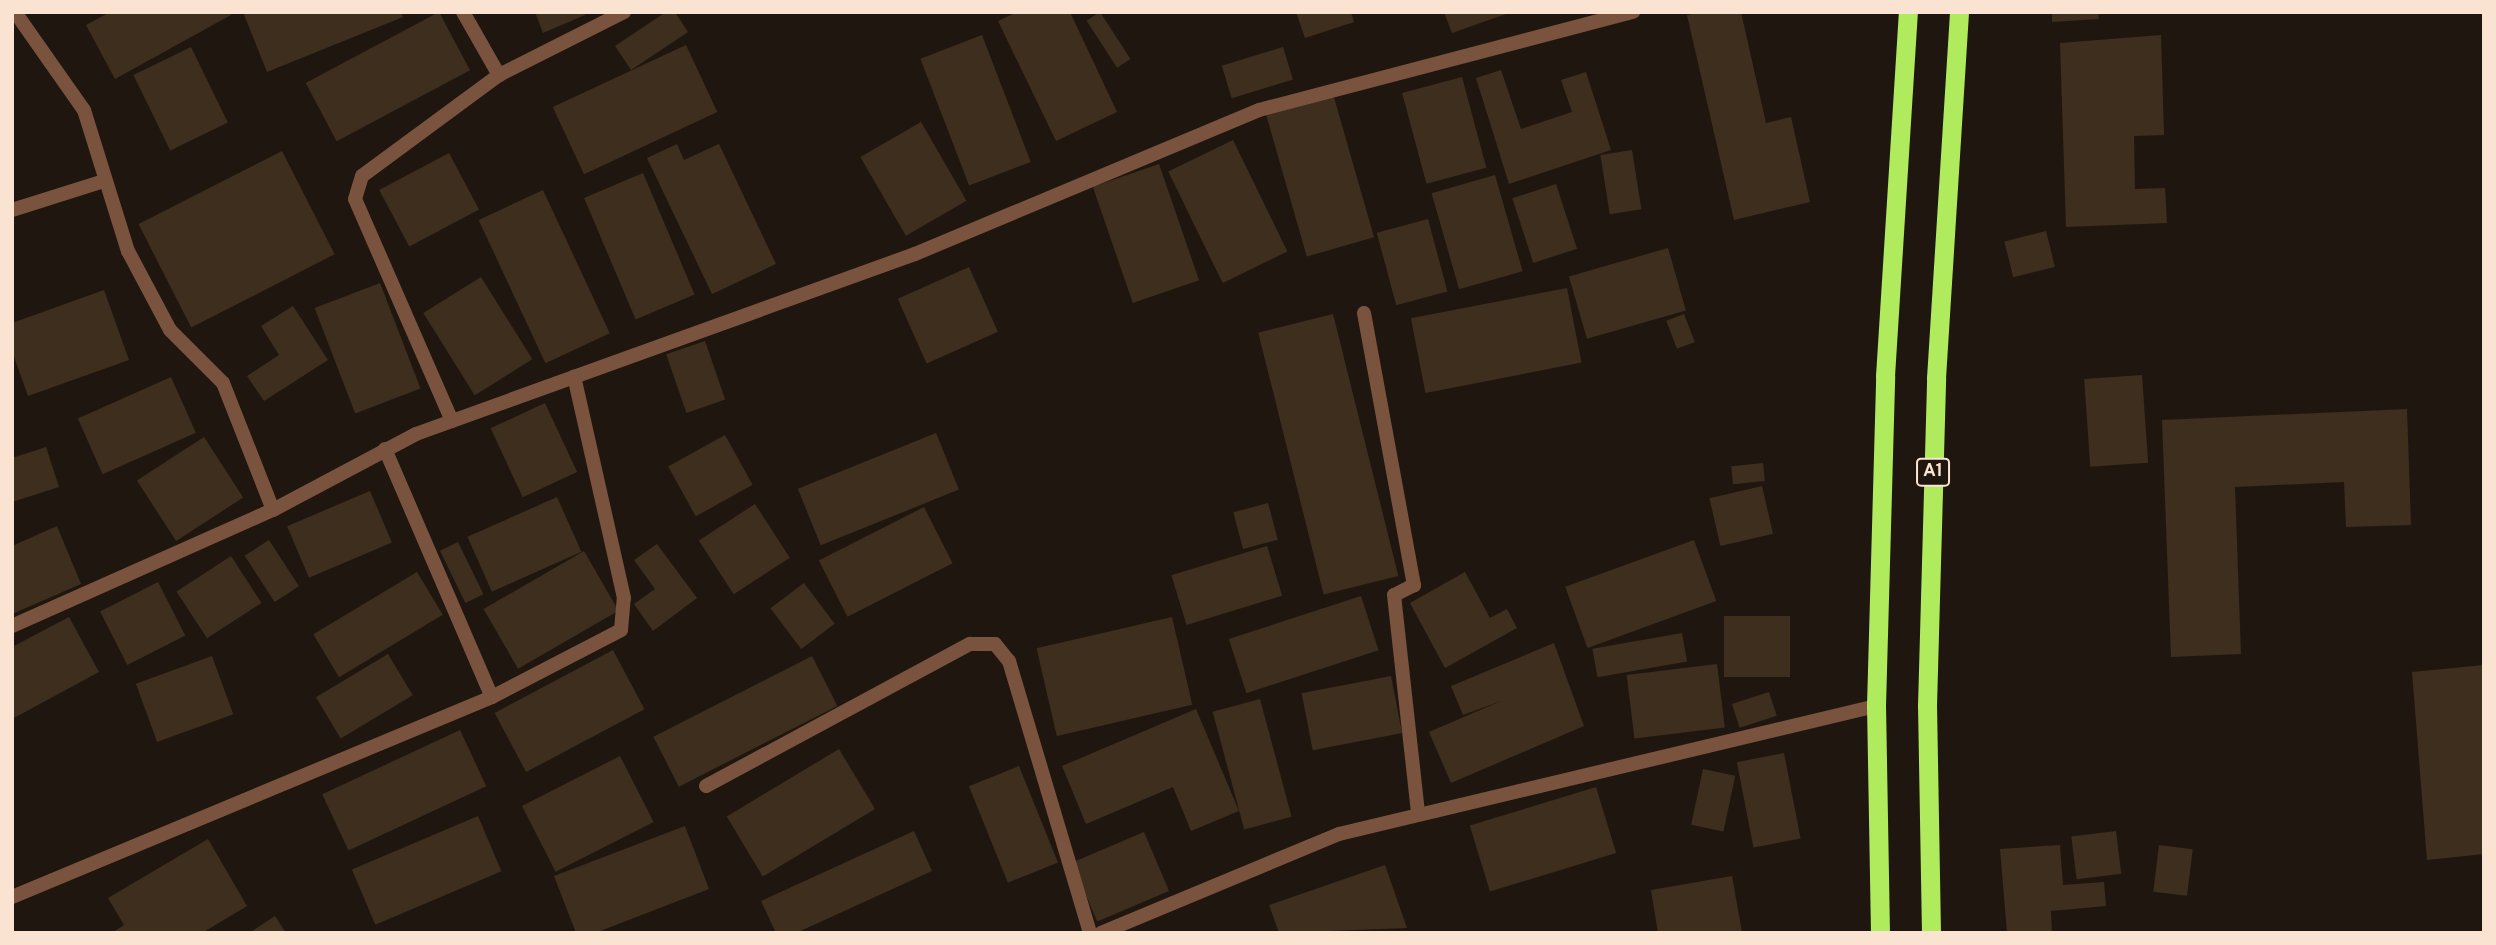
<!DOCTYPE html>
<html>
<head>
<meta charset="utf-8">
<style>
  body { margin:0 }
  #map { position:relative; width:2496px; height:945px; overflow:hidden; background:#1f170f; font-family:Overpass,sans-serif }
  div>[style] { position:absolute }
  .building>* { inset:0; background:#3e2e1d; transform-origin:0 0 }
  .minor>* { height:14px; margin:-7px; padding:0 7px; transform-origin:7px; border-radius:7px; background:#7a533e }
  .trunk>* { height:19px; margin:-9.5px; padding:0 9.5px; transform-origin:9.5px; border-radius:9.5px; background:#b0eb5e }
  span { translate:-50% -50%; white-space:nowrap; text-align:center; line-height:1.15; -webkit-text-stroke:5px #1f170f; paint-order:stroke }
  .shield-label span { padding:2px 5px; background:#1f170f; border:2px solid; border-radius:5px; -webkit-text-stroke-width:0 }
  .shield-label { font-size:18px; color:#fbe3d1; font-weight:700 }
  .frame { position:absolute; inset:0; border:14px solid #fbe3d1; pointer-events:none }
</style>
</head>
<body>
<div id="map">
  <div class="building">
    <div style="clip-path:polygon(110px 12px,229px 12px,231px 15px,115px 79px,86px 25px)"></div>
    <div style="clip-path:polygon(243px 12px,401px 12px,403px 17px,267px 72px)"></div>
    <div style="left:439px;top:12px;width:66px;height:151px;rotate:62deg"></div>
    <div style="clip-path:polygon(535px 12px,584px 12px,585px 15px,543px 33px)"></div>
    <div style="clip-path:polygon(666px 12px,675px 12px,688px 32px,631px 70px,615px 46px)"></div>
    <div style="clip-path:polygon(1017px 12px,1070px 12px,1117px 112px,1056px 141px,998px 21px)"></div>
    <div style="left:1100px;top:12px;width:56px;height:16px;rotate:57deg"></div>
    <div style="clip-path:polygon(1296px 12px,1351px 12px,1354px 22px,1305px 38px)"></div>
    <div style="clip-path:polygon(1444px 12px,1509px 12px,1509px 13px,1452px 33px)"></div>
    <div style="clip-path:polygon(1701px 12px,1741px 12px,1766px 123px,1791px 117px,1810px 202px,1734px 220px,1687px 15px)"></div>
    <div style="clip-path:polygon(2052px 12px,2098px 12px,2099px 19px,2052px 22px)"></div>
    <div style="left:982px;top:35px;width:136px;height:66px;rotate:69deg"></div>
    <div style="clip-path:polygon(2161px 35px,2164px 135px,2134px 136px,2135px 189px,2165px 188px,2167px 223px,2066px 227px,2060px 43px)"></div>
    <div style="left:686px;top:45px;width:74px;height:147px;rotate:65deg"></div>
    <div style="left:191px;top:47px;width:84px;height:64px;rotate:64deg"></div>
    <div style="left:1283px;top:47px;width:34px;height:64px;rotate:73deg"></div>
    <div style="clip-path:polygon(1501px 70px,1521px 129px,1572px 112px,1561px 80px,1586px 72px,1611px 150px,1509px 184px,1476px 78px)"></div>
    <div style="left:1462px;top:77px;width:94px;height:62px;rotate:75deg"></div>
    <div style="left:1333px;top:94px;width:149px;height:70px;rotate:74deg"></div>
    <div style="left:921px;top:122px;width:91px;height:70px;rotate:60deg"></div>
    <div style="left:1233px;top:140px;width:124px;height:72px;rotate:64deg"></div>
    <div style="clip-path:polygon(677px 144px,684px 160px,719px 144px,776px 264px,712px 294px,647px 158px)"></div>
    <div style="left:1632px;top:150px;width:60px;height:32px;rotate:81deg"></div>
    <div style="left:282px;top:151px;width:116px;height:161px;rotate:63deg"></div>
    <div style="left:449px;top:153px;width:64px;height:79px;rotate:62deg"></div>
    <div style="left:1159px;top:164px;width:123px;height:70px;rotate:71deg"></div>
    <div style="left:643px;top:173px;width:132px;height:64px;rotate:67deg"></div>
    <div style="left:1495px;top:175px;width:100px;height:66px;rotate:74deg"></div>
    <div style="left:1556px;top:184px;width:68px;height:46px;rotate:72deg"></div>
    <div style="left:543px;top:190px;width:158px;height:71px;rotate:65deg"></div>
    <div style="left:1428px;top:219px;width:75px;height:53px;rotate:75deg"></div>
    <div style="left:2046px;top:231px;width:37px;height:43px;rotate:76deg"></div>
    <div style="left:1668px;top:248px;width:65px;height:103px;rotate:74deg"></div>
    <div style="left:969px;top:267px;width:71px;height:78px;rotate:66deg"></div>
    <div style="left:481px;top:277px;width:97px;height:68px;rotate:58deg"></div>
    <div style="left:380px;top:283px;width:113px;height:70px;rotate:69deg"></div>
    <div style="left:1567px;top:288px;width:76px;height:159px;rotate:79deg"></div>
    <div style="clip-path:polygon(104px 290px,129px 360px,28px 396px,12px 351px,12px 323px)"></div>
    <div style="clip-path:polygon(293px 306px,328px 360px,264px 401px,247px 376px,279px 355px,261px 326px)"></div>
    <div style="left:1333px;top:314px;width:270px;height:77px;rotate:76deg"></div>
    <div style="left:1684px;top:314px;width:30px;height:19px;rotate:69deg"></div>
    <div style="left:705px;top:341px;width:62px;height:41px;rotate:71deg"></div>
    <div style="left:2142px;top:375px;width:88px;height:58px;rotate:86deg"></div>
    <div style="left:171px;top:377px;width:61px;height:102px;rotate:66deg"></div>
    <div style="left:545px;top:403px;width:76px;height:60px;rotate:65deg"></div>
    <div style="clip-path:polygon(2407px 409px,2411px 525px,2346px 527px,2344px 482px,2235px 487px,2241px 654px,2171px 657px,2162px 420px)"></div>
    <div style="left:936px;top:433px;width:61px;height:149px;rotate:68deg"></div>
    <div style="left:725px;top:435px;width:57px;height:65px;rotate:61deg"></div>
    <div style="left:204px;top:437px;width:72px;height:80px;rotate:57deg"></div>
    <div style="clip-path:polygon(46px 447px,59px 487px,12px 502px,12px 458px)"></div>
    <div style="left:1763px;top:463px;width:18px;height:32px;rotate:84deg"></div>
    <div style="left:1762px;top:486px;width:49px;height:54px;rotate:77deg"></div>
    <div style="left:370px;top:491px;width:56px;height:90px;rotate:67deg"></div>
    <div style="left:557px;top:497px;width:60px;height:98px;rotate:66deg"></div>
    <div style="left:1268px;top:503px;width:38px;height:36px;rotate:75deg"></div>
    <div style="left:755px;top:504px;width:64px;height:67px;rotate:57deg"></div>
    <div style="left:924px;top:507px;width:63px;height:118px;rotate:63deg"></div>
    <div style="clip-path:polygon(57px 526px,81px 584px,12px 614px,12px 546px)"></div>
    <div style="left:269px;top:540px;width:55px;height:29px;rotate:57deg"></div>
    <div style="left:1694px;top:540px;width:65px;height:137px;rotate:70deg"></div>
    <div style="left:458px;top:542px;width:58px;height:20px;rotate:64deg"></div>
    <div style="clip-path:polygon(657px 544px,697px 598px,653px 631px,634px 604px,655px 589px,634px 560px)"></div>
    <div style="left:1267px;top:546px;width:52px;height:100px;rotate:73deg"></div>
    <div style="left:584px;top:551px;width:69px;height:116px;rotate:60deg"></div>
    <div style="left:231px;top:556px;width:56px;height:65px;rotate:57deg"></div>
    <div style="left:417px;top:572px;width:50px;height:121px;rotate:59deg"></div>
    <div style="clip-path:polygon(1465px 572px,1490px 618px,1507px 609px,1517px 628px,1445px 668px,1410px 603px)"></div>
    <div style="left:158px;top:582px;width:60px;height:65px;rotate:63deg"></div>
    <div style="left:804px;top:583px;width:51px;height:42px;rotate:53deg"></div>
    <div style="left:1361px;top:596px;width:57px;height:139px;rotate:72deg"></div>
    <div style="left:1724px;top:616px;width:66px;height:61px"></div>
    <div style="clip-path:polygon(69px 617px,99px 672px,12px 719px,12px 647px)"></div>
    <div style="left:1172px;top:617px;width:90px;height:139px;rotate:77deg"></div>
    <div style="left:1682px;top:633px;width:29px;height:91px;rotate:80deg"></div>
    <div style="clip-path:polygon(1554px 643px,1584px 726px,1451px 783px,1429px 732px,1501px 701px,1463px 715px,1451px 686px)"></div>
    <div style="left:613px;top:650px;width:67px;height:134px;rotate:62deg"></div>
    <div style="left:388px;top:654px;width:48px;height:84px;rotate:59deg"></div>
    <div style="left:212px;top:656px;width:62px;height:81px;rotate:70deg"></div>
    <div style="left:812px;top:656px;width:56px;height:178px;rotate:63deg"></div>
    <div style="left:1717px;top:664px;width:64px;height:91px;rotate:83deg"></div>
    <div style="clip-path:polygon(2484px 665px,2484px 854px,2427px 860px,2412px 672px)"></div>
    <div style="left:1391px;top:676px;width:58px;height:91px;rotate:79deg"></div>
    <div style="left:1769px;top:692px;width:25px;height:39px;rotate:72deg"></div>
    <div style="left:1260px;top:699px;width:122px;height:49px;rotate:75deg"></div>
    <div style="clip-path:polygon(1196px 709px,1239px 811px,1191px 831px,1173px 787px,1086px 824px,1062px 766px)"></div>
    <div style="left:460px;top:730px;width:62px;height:152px;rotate:65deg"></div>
    <div style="left:839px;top:749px;width:70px;height:131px;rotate:59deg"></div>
    <div style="left:1784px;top:753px;width:87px;height:48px;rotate:79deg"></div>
    <div style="left:620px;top:756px;width:74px;height:110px;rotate:63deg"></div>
    <div style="left:1019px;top:766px;width:104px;height:54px;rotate:68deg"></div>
    <div style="left:1703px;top:769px;width:33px;height:57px;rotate:12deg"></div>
    <div style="left:1596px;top:787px;width:69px;height:132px;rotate:73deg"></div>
    <div style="left:478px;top:816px;width:60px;height:137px;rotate:67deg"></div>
    <div style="clip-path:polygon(685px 826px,709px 889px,595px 933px,576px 933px,554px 876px)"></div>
    <div style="clip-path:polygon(914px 831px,932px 871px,796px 933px,776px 933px,761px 901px)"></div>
    <div style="left:2116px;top:831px;width:43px;height:45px;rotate:83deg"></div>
    <div style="left:1144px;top:832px;width:64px;height:78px;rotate:67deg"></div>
    <div style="clip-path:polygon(208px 839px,247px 906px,202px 933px,112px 933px,124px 925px,108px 898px)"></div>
    <div style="clip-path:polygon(2060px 845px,2063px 885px,2104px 882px,2106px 906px,2051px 911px,2052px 933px,2007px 933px,2000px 849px)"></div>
    <div style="left:2159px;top:845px;width:34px;height:47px;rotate:7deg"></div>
    <div style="clip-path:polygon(1385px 865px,1407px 928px,1279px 933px,1269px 905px)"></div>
    <div style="clip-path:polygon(1732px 876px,1742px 932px,1658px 933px,1651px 890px)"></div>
    <div style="clip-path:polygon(275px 916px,286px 933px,249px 933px)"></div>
  </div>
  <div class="minor">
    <div style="left:15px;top:12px;width:120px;rotate:54.9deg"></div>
    <div style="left:84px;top:110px;width:148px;rotate:72.7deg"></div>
    <div style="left:128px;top:251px;width:89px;rotate:62deg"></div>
    <div style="left:170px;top:330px;width:75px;rotate:45deg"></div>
    <div style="left:223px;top:383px;width:136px;rotate:68.5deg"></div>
    <div style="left:463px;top:12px;width:73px;rotate:60.3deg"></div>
    <div style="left:12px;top:210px;width:96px;rotate:-17.5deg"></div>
    <div style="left:1364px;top:313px;width:277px;rotate:79.6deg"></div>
    <div style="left:1414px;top:585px;width:22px;rotate:153deg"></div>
    <div style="left:1394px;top:595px;width:219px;rotate:83.7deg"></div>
    <div style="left:452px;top:421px;width:242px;rotate:-113.6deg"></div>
    <div style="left:355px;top:199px;width:24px;rotate:-73deg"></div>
    <div style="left:362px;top:176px;width:170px;rotate:-36.4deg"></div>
    <div style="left:499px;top:75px;width:140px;rotate:-26.7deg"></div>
    <div style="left:385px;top:449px;width:270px;rotate:66.7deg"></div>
    <div style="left:12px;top:626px;width:286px;rotate:-24deg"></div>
    <div style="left:273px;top:510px;width:162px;rotate:-28deg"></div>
    <div style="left:416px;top:434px;width:530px;rotate:-19.84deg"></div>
    <div style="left:915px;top:254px;width:373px;rotate:-22.7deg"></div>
    <div style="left:1259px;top:110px;width:387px;rotate:-14.7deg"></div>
    <div style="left:706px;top:786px;width:300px;rotate:-28.3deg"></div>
    <div style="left:970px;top:644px;width:25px"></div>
    <div style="left:995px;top:644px;width:22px;rotate:51deg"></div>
    <div style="left:1009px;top:661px;width:284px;rotate:73.4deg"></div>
    <div style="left:12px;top:897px;width:520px;rotate:-22.62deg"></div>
    <div style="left:492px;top:697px;width:145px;rotate:-27.4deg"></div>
    <div style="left:621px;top:630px;width:32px;rotate:-85deg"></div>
    <div style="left:624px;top:598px;width:227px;rotate:-102.7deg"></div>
    <div style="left:1101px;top:933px;width:258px;rotate:-22.6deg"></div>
    <div style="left:1339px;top:834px;width:552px;rotate:-13.41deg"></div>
  </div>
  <div class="trunk">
    <div style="left:1880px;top:933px;width:227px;rotate:-91deg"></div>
    <div style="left:1876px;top:706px;width:330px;rotate:-88.4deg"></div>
    <div style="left:1885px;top:376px;width:365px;rotate:-86.4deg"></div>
    <div style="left:1931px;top:933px;width:227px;rotate:-91deg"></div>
    <div style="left:1927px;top:706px;width:328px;rotate:-88.4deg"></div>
    <div style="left:1936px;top:378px;width:367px;rotate:-86.4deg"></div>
  </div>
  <div class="shield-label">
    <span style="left:1933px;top:472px">A1</span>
  </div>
  <div class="frame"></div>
</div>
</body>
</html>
